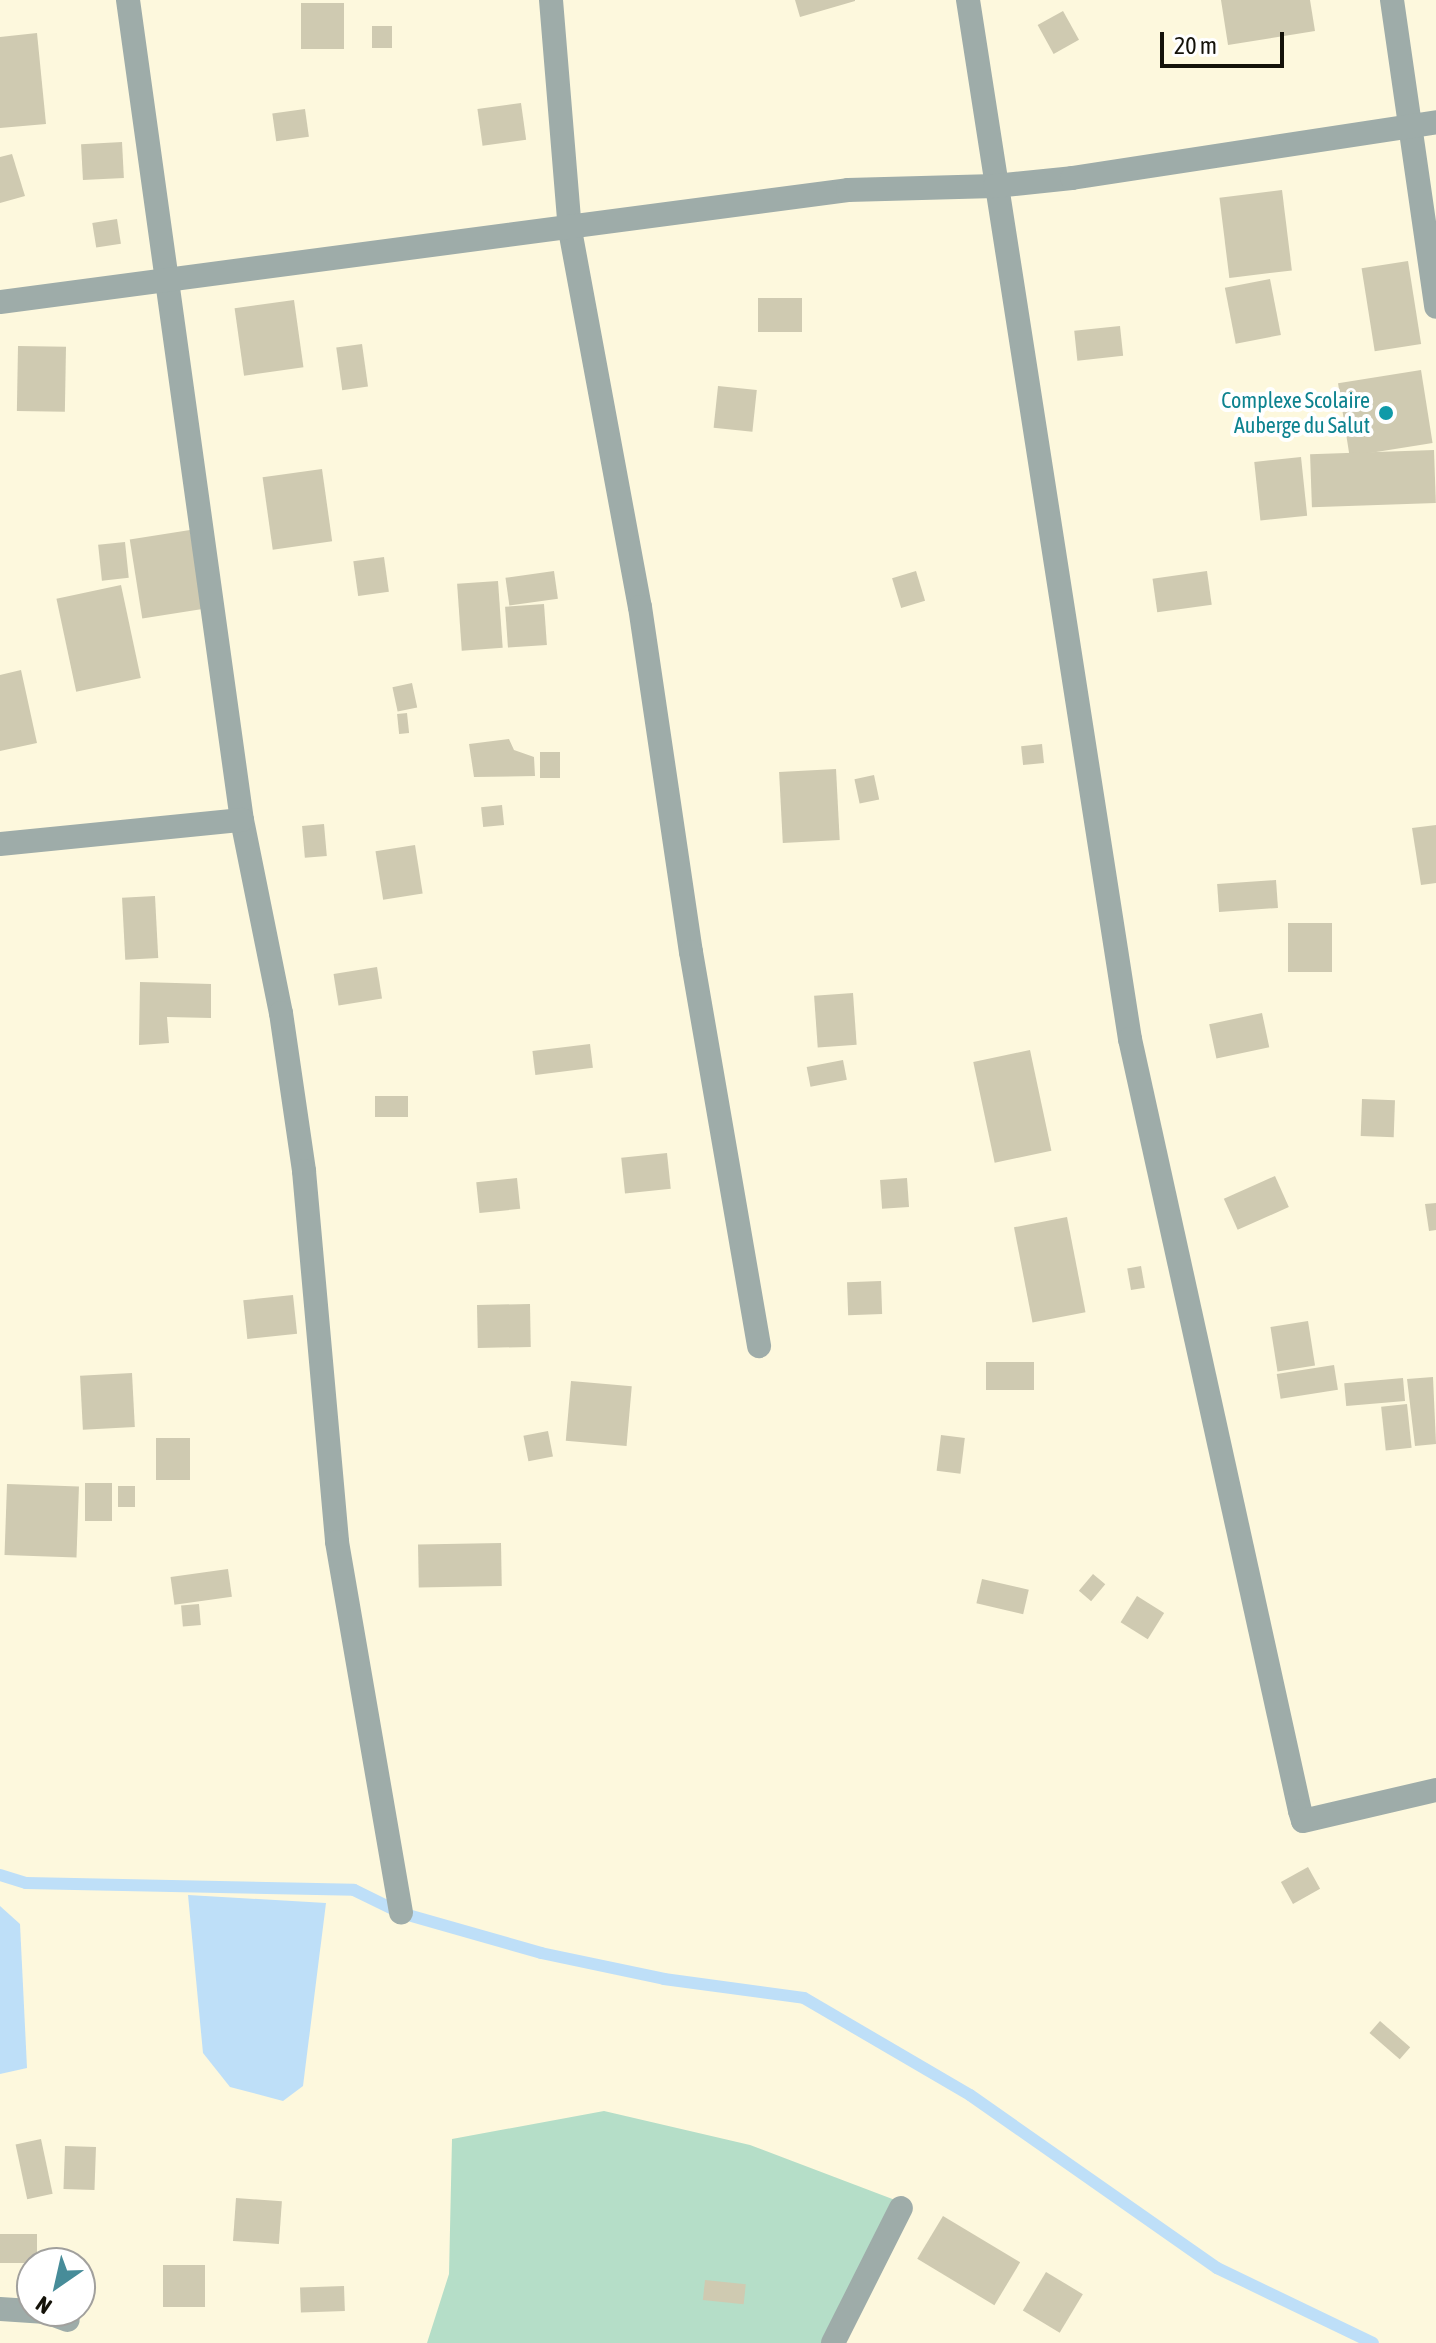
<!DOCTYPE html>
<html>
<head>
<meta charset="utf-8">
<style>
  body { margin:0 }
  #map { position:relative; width:1436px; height:2343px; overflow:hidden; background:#fdf8dd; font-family:"Asap Condensed",sans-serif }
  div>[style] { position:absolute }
  .green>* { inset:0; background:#b5dec8 }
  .water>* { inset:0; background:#bedff8 }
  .stream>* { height:12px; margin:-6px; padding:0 6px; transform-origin:6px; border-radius:6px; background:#bedff8 }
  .building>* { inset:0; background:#cfcab1; transform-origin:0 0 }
  .minor>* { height:24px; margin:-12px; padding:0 12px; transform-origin:12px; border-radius:12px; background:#9eaca9 }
  .dots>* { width:22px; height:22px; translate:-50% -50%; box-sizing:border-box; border:4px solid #fff; border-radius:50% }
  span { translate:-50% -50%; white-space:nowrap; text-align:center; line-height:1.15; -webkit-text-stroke:8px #fff; paint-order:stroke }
  .culture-label { font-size:22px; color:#0d838f }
  .right { translate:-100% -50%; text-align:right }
  .north { position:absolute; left:16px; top:2247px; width:80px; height:80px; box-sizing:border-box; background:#fff; border:2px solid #a1a09d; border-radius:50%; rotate:214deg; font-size:22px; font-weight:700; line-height:32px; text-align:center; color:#141209 }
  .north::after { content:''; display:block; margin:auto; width:28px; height:36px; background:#478c99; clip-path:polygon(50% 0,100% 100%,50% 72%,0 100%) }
  .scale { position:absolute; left:1160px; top:32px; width:124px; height:36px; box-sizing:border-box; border:4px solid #141209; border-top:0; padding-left:10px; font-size:24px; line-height:28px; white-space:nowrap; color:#141209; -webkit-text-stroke:6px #fff; paint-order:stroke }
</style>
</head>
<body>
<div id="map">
  <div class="green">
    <div style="clip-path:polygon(604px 2111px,750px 2145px,895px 2200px,830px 2343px,427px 2343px,449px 2274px,452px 2139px)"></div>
  </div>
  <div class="water">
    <div style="clip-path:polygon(188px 1895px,326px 1903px,303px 2086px,283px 2101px,230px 2087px,203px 2053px)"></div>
    <div style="clip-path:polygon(0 1906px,20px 1924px,27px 2068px,0 2074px)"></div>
  </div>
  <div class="stream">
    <div style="left:0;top:1875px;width:27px;rotate:17deg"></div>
    <div style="left:26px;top:1883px;width:328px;rotate:1.2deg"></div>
    <div style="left:354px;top:1890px;width:52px;rotate:26.1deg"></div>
    <div style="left:401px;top:1913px;width:146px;rotate:15.9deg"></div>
    <div style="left:541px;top:1953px;width:126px;rotate:11.9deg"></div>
    <div style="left:664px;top:1979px;width:141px;rotate:7.7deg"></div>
    <div style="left:804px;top:1998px;width:192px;rotate:30.3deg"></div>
    <div style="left:970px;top:2095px;width:302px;rotate:35deg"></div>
    <div style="left:1217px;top:2268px;width:173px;rotate:25.7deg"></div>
  </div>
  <div class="building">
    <div style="clip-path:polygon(795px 0,855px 0,855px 1px,800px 17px)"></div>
    <div style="clip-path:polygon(1221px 0,1310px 0,1315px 31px,1228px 45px)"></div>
    <div style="left:301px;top:3px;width:43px;height:46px"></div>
    <div style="left:1063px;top:11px;width:33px;height:29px;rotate:61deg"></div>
    <div style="left:372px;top:26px;width:20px;height:22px"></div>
    <div style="clip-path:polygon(37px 33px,46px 124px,0 128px,0 37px)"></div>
    <div style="left:521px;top:103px;width:37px;height:44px;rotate:82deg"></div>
    <div style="left:305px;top:109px;width:28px;height:33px;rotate:82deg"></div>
    <div style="left:122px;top:142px;width:36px;height:41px;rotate:87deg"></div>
    <div style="clip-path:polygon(12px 154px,25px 196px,0 203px,0 157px)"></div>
    <div style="left:1282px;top:190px;width:81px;height:63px;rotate:83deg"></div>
    <div style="left:117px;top:219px;width:25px;height:25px;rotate:81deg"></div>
    <div style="left:1408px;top:261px;width:84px;height:47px;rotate:81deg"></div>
    <div style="left:1270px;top:279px;width:57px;height:46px;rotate:79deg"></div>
    <div style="left:758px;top:298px;width:44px;height:34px"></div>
    <div style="left:294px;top:300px;width:68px;height:60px;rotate:82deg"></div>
    <div style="left:1120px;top:326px;width:30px;height:46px;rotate:84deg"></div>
    <div style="left:362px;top:344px;width:43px;height:26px;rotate:82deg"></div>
    <div style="left:18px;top:346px;width:48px;height:65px;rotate:1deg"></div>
    <div style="left:1421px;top:370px;width:74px;height:84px;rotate:81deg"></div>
    <div style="left:718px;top:386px;width:39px;height:42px;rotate:6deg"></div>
    <div style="left:1434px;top:450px;width:53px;height:124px;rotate:88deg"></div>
    <div style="left:1301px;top:457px;width:59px;height:47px;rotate:84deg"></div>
    <div style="left:322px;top:469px;width:73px;height:60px;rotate:82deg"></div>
    <div style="left:190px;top:530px;width:80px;height:61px;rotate:81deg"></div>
    <div style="left:125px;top:542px;width:36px;height:27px;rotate:84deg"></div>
    <div style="left:384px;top:557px;width:35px;height:31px;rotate:82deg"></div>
    <div style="left:554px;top:571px;width:28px;height:49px;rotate:82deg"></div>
    <div style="left:916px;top:571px;width:31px;height:25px;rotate:73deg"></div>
    <div style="left:1207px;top:571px;width:34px;height:55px;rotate:82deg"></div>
    <div style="left:498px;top:581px;width:67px;height:41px;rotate:86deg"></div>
    <div style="left:121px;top:585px;width:95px;height:66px;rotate:78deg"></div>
    <div style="left:544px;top:604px;width:41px;height:39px;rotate:86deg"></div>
    <div style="clip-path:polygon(21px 670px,37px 743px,0 751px,0 675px)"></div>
    <div style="left:412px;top:683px;width:25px;height:20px;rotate:78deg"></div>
    <div style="left:407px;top:713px;width:20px;height:10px;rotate:84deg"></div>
    <div style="clip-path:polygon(509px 739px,514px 750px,534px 757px,535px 776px,474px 777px,469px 744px)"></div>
    <div style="left:1042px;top:744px;width:19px;height:21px;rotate:84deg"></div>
    <div style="left:540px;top:752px;width:20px;height:26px"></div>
    <div style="left:836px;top:769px;width:71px;height:57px;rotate:87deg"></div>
    <div style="left:874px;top:775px;width:25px;height:20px;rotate:78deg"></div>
    <div style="left:502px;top:805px;width:20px;height:21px;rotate:84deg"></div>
    <div style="left:324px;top:824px;width:32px;height:22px;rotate:85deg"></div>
    <div style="clip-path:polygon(1436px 825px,1436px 883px,1421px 885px,1412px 828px)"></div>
    <div style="left:415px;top:845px;width:49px;height:40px;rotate:81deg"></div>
    <div style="left:1276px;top:880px;width:28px;height:59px;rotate:86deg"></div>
    <div style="left:155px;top:896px;width:62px;height:33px;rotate:87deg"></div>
    <div style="left:1288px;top:923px;width:44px;height:49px"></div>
    <div style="left:377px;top:967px;width:32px;height:44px;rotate:81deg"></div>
    <div style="clip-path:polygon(140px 982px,211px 984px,211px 1018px,167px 1017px,169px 1043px,139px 1045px)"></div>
    <div style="left:853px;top:993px;width:52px;height:39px;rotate:86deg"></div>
    <div style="left:1262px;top:1013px;width:35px;height:54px;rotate:78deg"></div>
    <div style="left:590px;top:1044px;width:24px;height:58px;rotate:83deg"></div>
    <div style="left:1030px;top:1050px;width:103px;height:58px;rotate:78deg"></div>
    <div style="left:843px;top:1060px;width:20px;height:37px;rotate:79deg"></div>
    <div style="left:375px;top:1096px;width:33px;height:21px"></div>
    <div style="left:1362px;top:1099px;width:33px;height:37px;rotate:2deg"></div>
    <div style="left:667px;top:1153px;width:36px;height:46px;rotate:84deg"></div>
    <div style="left:1275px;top:1176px;width:34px;height:56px;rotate:66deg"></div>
    <div style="left:517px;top:1178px;width:31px;height:41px;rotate:84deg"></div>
    <div style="left:907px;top:1178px;width:29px;height:27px;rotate:86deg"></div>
    <div style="clip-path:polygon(1436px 1203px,1436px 1230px,1429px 1231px,1425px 1204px)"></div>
    <div style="left:1067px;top:1217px;width:97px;height:54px;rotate:79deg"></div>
    <div style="left:1141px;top:1266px;width:22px;height:14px;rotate:80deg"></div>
    <div style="left:881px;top:1281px;width:33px;height:34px;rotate:88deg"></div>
    <div style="left:293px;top:1295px;width:39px;height:50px;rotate:84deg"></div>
    <div style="left:530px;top:1304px;width:43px;height:53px;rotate:89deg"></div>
    <div style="left:1308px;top:1321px;width:45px;height:38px;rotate:81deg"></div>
    <div style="left:986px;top:1362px;width:48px;height:28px"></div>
    <div style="left:1334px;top:1365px;width:25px;height:58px;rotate:81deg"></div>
    <div style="left:132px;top:1373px;width:54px;height:52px;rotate:87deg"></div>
    <div style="clip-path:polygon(1433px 1377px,1436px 1444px,1415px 1446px,1407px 1379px)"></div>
    <div style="left:1403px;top:1378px;width:23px;height:59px;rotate:85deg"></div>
    <div style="left:571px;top:1381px;width:61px;height:60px;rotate:5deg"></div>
    <div style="left:1407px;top:1404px;width:44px;height:26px;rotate:84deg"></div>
    <div style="left:548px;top:1431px;width:26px;height:25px;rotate:79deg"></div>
    <div style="left:941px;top:1435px;width:24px;height:36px;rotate:7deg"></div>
    <div style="left:156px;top:1438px;width:34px;height:42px"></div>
    <div style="left:85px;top:1483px;width:27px;height:38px"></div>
    <div style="left:7px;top:1484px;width:72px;height:71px;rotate:2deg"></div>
    <div style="left:118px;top:1486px;width:17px;height:21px"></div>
    <div style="left:501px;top:1543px;width:43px;height:83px;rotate:89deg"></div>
    <div style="left:228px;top:1569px;width:28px;height:58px;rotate:82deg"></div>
    <div style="left:1093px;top:1574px;width:16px;height:22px;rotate:40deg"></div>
    <div style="left:982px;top:1579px;width:48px;height:25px;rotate:13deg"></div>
    <div style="left:1137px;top:1596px;width:32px;height:31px;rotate:32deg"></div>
    <div style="left:199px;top:1604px;width:21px;height:18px;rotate:85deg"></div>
    <div style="left:1308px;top:1867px;width:25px;height:31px;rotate:61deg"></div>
    <div style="left:1380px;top:2021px;width:40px;height:16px;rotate:41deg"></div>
    <div style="left:41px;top:2139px;width:56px;height:26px;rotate:78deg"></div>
    <div style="left:65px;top:2146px;width:31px;height:43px;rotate:2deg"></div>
    <div style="left:236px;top:2198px;width:46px;height:43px;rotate:4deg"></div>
    <div style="left:943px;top:2216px;width:90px;height:50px;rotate:31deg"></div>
    <div style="left:37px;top:2234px;width:29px;height:37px;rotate:90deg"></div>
    <div style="left:205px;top:2265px;width:42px;height:42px;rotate:90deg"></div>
    <div style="left:1046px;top:2272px;width:43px;height:45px;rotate:31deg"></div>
    <div style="left:705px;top:2280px;width:41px;height:20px;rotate:6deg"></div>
    <div style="left:344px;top:2286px;width:25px;height:44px;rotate:88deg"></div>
  </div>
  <div class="minor">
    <div style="left:128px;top:0;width:828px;rotate:82.09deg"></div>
    <div style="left:242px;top:820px;width:197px;rotate:78.6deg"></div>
    <div style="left:281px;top:1013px;width:160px;rotate:81.7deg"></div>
    <div style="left:304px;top:1171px;width:372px;rotate:84.9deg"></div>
    <div style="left:337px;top:1542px;width:376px;rotate:80.2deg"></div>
    <div style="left:551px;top:0;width:231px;rotate:85.3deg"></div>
    <div style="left:570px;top:230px;width:383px;rotate:79.5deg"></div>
    <div style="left:640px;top:607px;width:349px;rotate:81.6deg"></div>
    <div style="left:691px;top:952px;width:400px;rotate:80.2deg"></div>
    <div style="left:968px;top:0;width:1052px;rotate:81.14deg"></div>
    <div style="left:1130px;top:1039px;width:790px;rotate:77.58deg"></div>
    <div style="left:1300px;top:1811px;width:10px;rotate:73deg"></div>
    <div style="left:1303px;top:1821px;width:137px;rotate:-13.1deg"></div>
    <div style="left:1392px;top:0;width:310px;rotate:81.8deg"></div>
    <div style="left:0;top:302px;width:855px;rotate:-7.52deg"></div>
    <div style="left:848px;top:190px;width:147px;rotate:-1.6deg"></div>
    <div style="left:995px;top:186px;width:77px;rotate:-5.9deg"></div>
    <div style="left:1072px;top:178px;width:368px;rotate:-8.7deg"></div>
    <div style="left:0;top:844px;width:243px;rotate:-5.7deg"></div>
    <div style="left:0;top:2309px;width:46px;rotate:3.7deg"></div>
    <div style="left:46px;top:2312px;width:23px;rotate:20deg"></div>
    <div style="left:833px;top:2343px;width:151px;rotate:-63.3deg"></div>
  </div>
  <div class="dots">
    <div style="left:1386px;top:413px;background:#0f9aa8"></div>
  </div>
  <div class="culture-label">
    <span class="right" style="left:1370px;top:413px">Complexe Scolaire<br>Auberge du Salut</span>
  </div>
  <div class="north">N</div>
  <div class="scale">20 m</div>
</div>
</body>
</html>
